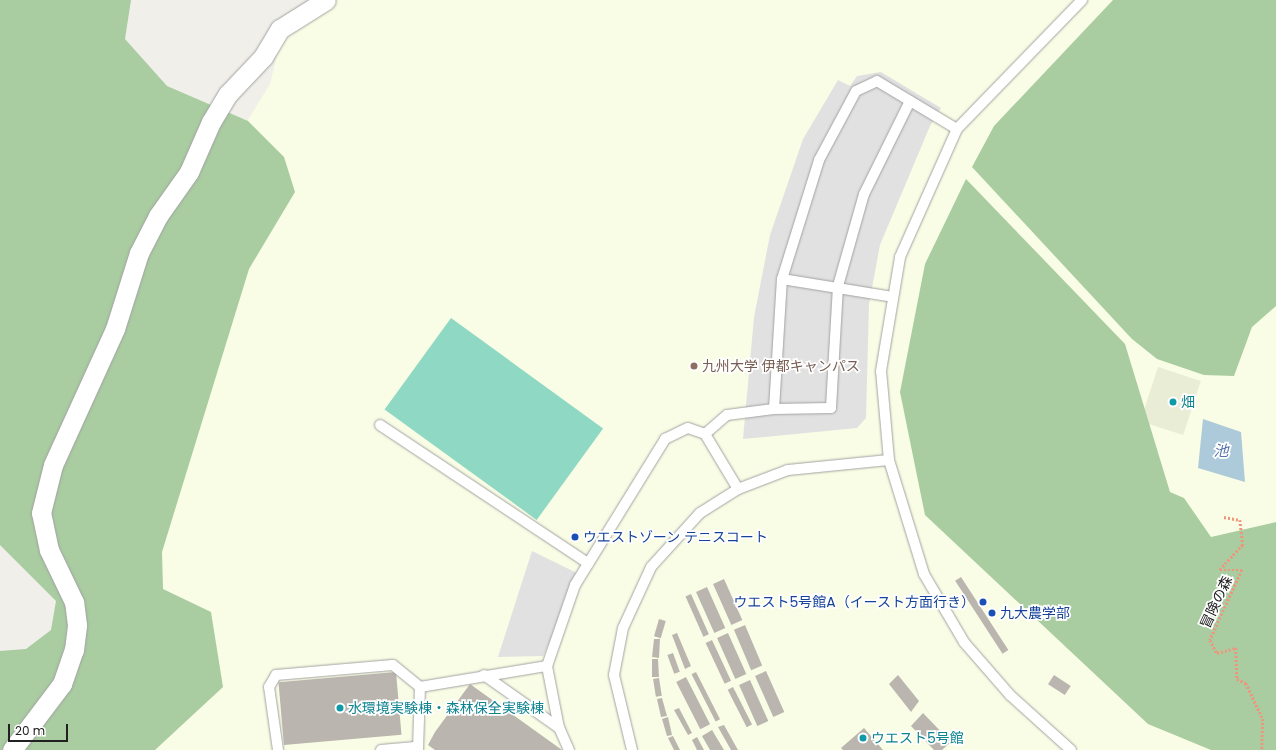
<!DOCTYPE html>
<html>
<head>
<meta charset="utf-8">
<style>
  body { margin:0 }
  #map { position:relative; width:1276px; height:750px; overflow:hidden; background:#f0efe9; font-family:Poppins,"Noto Sans JP",sans-serif }
  div>[style] { position:absolute }
  .education>* { inset:0; background:#fafde5 }
  .farmland>* { inset:0; background:#e9edd6; transform-origin:0 0 }
  .forest>* { inset:0; background:#a9cca1 }
  .pitch>* { inset:0; background:#8ed8c4; transform-origin:0 0 }
  .parking>* { inset:0; background:#e1e1e1 }
  .water>* { inset:0; background:#adcada }
  .building>* { inset:0; background:#bab5ae; transform-origin:0 0 }
  .path>* { height:2.5px; margin-top:-1.25px; transform-origin:0; background:repeating-linear-gradient(90deg,#ee957c 0 2px,transparent 0 4px) }
  .roads { filter:drop-shadow(0 0 1px #a2a2a2) drop-shadow(0 0 1px #a2a2a2) }
  .lane>* { height:10px; margin:-5px; padding:0 5px; transform-origin:5px; border-radius:5px; background:#fff }
  .street>* { height:19px; margin:-9.5px; padding:0 9.5px; transform-origin:9.5px; border-radius:9.5px; background:#fff }
  .dots>* { width:11px; height:11px; translate:-50% -50%; box-sizing:border-box; border:2px solid #fff; border-radius:50% }
  span { translate:-50% -50%; white-space:nowrap; text-align:center; line-height:1.15; -webkit-text-stroke:3.5px #fff; paint-order:stroke }
  .education-label { font-size:14px; color:#785e54 }
  .left { translate:0 -50%; text-align:left }
  .culture-label { font-size:14px; color:#0d838f }
  .transit-label { font-size:14px; color:#164399 }
  .right { translate:-100% -50%; text-align:right }
  .street-label { font-size:14px; color:#212121 }
  .water-label { font-size:15px; color:#5575a9; font-style:italic }
  .scale { position:absolute; left:8px; top:724px; width:60px; height:18px; box-sizing:border-box; border:2px solid #212121; border-top:0; padding-left:5px; font-size:12px; line-height:14px; white-space:nowrap; color:#212121; -webkit-text-stroke:3px #fff; paint-order:stroke }
</style>
</head>
<body>
<div id="map">
  <div class="education">
    <div style="clip-path:polygon(316px 0,1276px 0,1276px 750px,5px 750px,245px 125px,270px 84px,281px 38px)"></div>
  </div>
  <div class="farmland">
    <div style="left:1158px;top:367px;width:45px;height:57px;rotate:18deg"></div>
  </div>
  <div class="forest">
    <div style="clip-path:polygon(0 0,131px 0,125px 39px,167px 86px,248px 121px,284px 157px,295px 192px,249px 269px,162px 552px,163px 589px,211px 612px,223px 687px,155px 750px,0 750px,0 651px,26px 649px,51px 630px,56px 601px,0 545px)"></div>
    <div style="clip-path:polygon(1113px 0,1276px 0,1276px 306px,1252px 327px,1234px 376px,1204px 375px,1157px 359px,1132px 339px,972px 167px,994px 126px)"></div>
    <div style="clip-path:polygon(966px 179px,1125px 344px,1170px 492px,1184px 498px,1211px 537px,1276px 522px,1276px 750px,1211px 750px,1148px 724px,925px 515px,900px 392px,925px 264px)"></div>
  </div>
  <div class="pitch">
    <div style="left:451px;top:318px;width:188px;height:113px;rotate:36deg"></div>
  </div>
  <div class="parking">
    <div style="clip-path:polygon(881px 72px,941px 108px,930px 126px,880px 245px,869px 304px,866px 418px,857px 428px,743px 439px,754px 317px,770px 235px,803px 139px,838px 80px,850px 86px,857px 76px)"></div>
    <div style="clip-path:polygon(532px 551px,581px 575px,543px 656px,498px 657px)"></div>
  </div>
  <div class="water">
    <div style="clip-path:polygon(1203px 419px,1241px 432px,1245px 482px,1198px 468px)"></div>
  </div>
  <div class="building">
    <div style="left:961px;top:577px;width:87px;height:7px;rotate:57deg"></div>
    <div style="left:724px;top:579px;width:45px;height:12px;rotate:66deg"></div>
    <div style="left:707px;top:587px;width:45px;height:12px;rotate:66deg"></div>
    <div style="left:691px;top:594px;width:44px;height:6px;rotate:66deg"></div>
    <div style="left:659px;top:619px;width:7px;height:18px;rotate:16deg"></div>
    <div style="left:745px;top:625px;width:44px;height:12px;rotate:67deg"></div>
    <div style="clip-path:polygon(677px 633px,691px 666px,685px 669px,672px 635px)"></div>
    <div style="left:728px;top:633px;width:45px;height:12px;rotate:66deg"></div>
    <div style="clip-path:polygon(654px 639px,660px 639px,659px 658px,652px 657px)"></div>
    <div style="left:712px;top:640px;width:45px;height:7px;rotate:65deg"></div>
    <div style="left:673px;top:653px;width:20px;height:6px;rotate:70deg"></div>
    <div style="clip-path:polygon(652px 659px,658px 659px,659px 677px,652px 677px)"></div>
    <div style="left:766px;top:671px;width:45px;height:12px;rotate:66deg"></div>
    <div style="left:396px;top:672px;width:63px;height:118px;rotate:85deg"></div>
    <div style="left:696px;top:672px;width:53px;height:5px;rotate:63deg"></div>
    <div style="clip-path:polygon(898px 675px,919px 701px,911px 712px,889px 684px)"></div>
    <div style="left:1054px;top:675px;width:20px;height:11px;rotate:33deg"></div>
    <div style="left:686px;top:677px;width:53px;height:11px;rotate:63deg"></div>
    <div style="left:659px;top:678px;width:18px;height:6px;rotate:81deg"></div>
    <div style="left:750px;top:680px;width:45px;height:12px;rotate:66deg"></div>
    <div style="clip-path:polygon(470px 684px,562px 750px,435px 750px,428px 745px,435px 732px)"></div>
    <div style="left:733px;top:687px;width:42px;height:6px;rotate:63deg"></div>
    <div style="clip-path:polygon(662px 698px,667px 716px,661px 717px,657px 699px)"></div>
    <div style="clip-path:polygon(679px 708px,692px 733px,688px 735px,674px 710px)"></div>
    <div style="clip-path:polygon(923px 713px,951px 742px,942px 750px,934px 750px,911px 726px)"></div>
    <div style="clip-path:polygon(668px 717px,672px 735px,667px 736px,662px 719px)"></div>
    <div style="clip-path:polygon(724px 725px,738px 750px,731px 750px,718px 727px)"></div>
    <div style="clip-path:polygon(864px 728px,883px 750px,843px 750px,841px 748px)"></div>
    <div style="clip-path:polygon(712px 730px,724px 750px,710px 750px,702px 736px)"></div>
    <div style="clip-path:polygon(673px 736px,680px 750px,674px 750px,668px 738px)"></div>
    <div style="clip-path:polygon(697px 737px,704px 750px,697px 750px,692px 740px)"></div>
  </div>
  <div class="path">
    <div style="left:1224px;top:517px;width:16px;rotate:11deg"></div>
    <div style="left:1240px;top:520px;width:25px;rotate:83deg"></div>
    <div style="left:1243px;top:545px;width:34px;rotate:133deg"></div>
    <div style="left:1220px;top:570px;width:22px"></div>
    <div style="left:1242px;top:570px;width:77px;rotate:114.6deg"></div>
    <div style="left:1210px;top:640px;width:15px;rotate:62deg"></div>
    <div style="left:1217px;top:653px;width:20px;rotate:-15deg"></div>
    <div style="left:1236px;top:648px;width:31px;rotate:88deg"></div>
    <div style="left:1237px;top:679px;width:10px;rotate:24deg"></div>
    <div style="left:1246px;top:683px;width:40px;rotate:65deg"></div>
    <div style="left:1263px;top:719px;width:31px;rotate:92deg"></div>
  </div>
  <div class="roads">
    <div class="lane">
      <div style="left:910px;top:101px;width:104px;rotate:116.3deg"></div>
      <div style="left:864px;top:194px;width:96px;rotate:105.8deg"></div>
      <div style="left:838px;top:286px;width:122px;rotate:93.3deg"></div>
      <div style="left:831px;top:408px;width:57px;rotate:179deg"></div>
      <div style="left:774px;top:409px;width:130px;rotate:-86.5deg"></div>
      <div style="left:782px;top:279px;width:125px;rotate:-72.7deg"></div>
      <div style="left:819px;top:160px;width:78px;rotate:-61.8deg"></div>
      <div style="left:856px;top:91px;width:23px;rotate:-25deg"></div>
      <div style="left:877px;top:81px;width:93px;rotate:31deg"></div>
      <div style="left:782px;top:279px;width:112px;rotate:9.2deg"></div>
      <div style="left:380px;top:425px;width:250px;rotate:33.6deg"></div>
      <div style="left:705px;top:434px;width:29px;rotate:-41deg"></div>
      <div style="left:727px;top:415px;width:47px;rotate:-7.3deg"></div>
      <div style="left:484px;top:675px;width:92px;rotate:35.2deg"></div>
      <div style="left:278px;top:750px;width:64px;rotate:-98.1deg"></div>
      <div style="left:269px;top:687px;width:14px;rotate:-60deg"></div>
      <div style="left:276px;top:675px;width:117px;rotate:-4.9deg"></div>
      <div style="left:393px;top:665px;width:35px;rotate:39deg"></div>
      <div style="left:381px;top:750px;width:37px;rotate:-5deg"></div>
      <div style="left:418px;top:750px;width:63px;rotate:-88.2deg"></div>
      <div style="left:420px;top:687px;width:129px;rotate:-9.4deg"></div>
      <div style="left:569px;top:750px;width:24px;rotate:-114deg"></div>
      <div style="left:559px;top:728px;width:63px;rotate:-101deg"></div>
      <div style="left:547px;top:666px;width:86px;rotate:-70.9deg"></div>
      <div style="left:575px;top:585px;width:172px;rotate:-58.3deg"></div>
      <div style="left:665px;top:439px;width:25px;rotate:-26deg"></div>
      <div style="left:688px;top:428px;width:18px;rotate:19deg"></div>
      <div style="left:705px;top:434px;width:64px;rotate:59deg"></div>
      <div style="left:632px;top:750px;width:77px;rotate:-103.5deg"></div>
      <div style="left:614px;top:675px;width:48px;rotate:-79.2deg"></div>
      <div style="left:623px;top:628px;width:67px;rotate:-65.3deg"></div>
      <div style="left:651px;top:567px;width:73px;rotate:-47.8deg"></div>
      <div style="left:700px;top:513px;width:45px;rotate:-32.3deg"></div>
      <div style="left:738px;top:489px;width:53px;rotate:-20.8deg"></div>
      <div style="left:788px;top:470px;width:101px;rotate:-5.7deg"></div>
      <div style="left:1071px;top:750px;width:82px;rotate:-138deg"></div>
      <div style="left:1010px;top:695px;width:70px;rotate:-131deg"></div>
      <div style="left:964px;top:642px;width:79px;rotate:-120.5deg"></div>
      <div style="left:924px;top:574px;width:119px;rotate:-107.1deg"></div>
      <div style="left:889px;top:460px;width:89px;rotate:-95.1deg"></div>
      <div style="left:881px;top:371px;width:116px;rotate:-80.5deg"></div>
      <div style="left:900px;top:257px;width:140px;rotate:-66deg"></div>
      <div style="left:957px;top:129px;width:180px;rotate:-45.9deg"></div>
    </div>
    <div class="street">
      <div style="left:12px;top:750px;width:83px;rotate:-52.9deg"></div>
      <div style="left:62px;top:684px;width:36px;rotate:-71deg"></div>
      <div style="left:74px;top:650px;width:25px;rotate:-83deg"></div>
      <div style="left:77px;top:625px;width:23px;rotate:-97deg"></div>
      <div style="left:74px;top:602px;width:58px;rotate:-115.7deg"></div>
      <div style="left:49px;top:550px;width:38px;rotate:-102deg"></div>
      <div style="left:41px;top:513px;width:49px;rotate:-76deg"></div>
      <div style="left:53px;top:465px;width:149px;rotate:-65.5deg"></div>
      <div style="left:115px;top:329px;width:80px;rotate:-72.5deg"></div>
      <div style="left:139px;top:253px;width:42px;rotate:-62.8deg"></div>
      <div style="left:158px;top:216px;width:54px;rotate:-54.8deg"></div>
      <div style="left:189px;top:172px;width:55px;rotate:-66.3deg"></div>
      <div style="left:211px;top:122px;width:33px;rotate:-59deg"></div>
      <div style="left:228px;top:94px;width:51px;rotate:-46.6deg"></div>
      <div style="left:263px;top:57px;width:33px;rotate:-59deg"></div>
      <div style="left:280px;top:29px;width:54px;rotate:-32.2deg"></div>
    </div>
  </div>
  <div class="dots">
    <div style="left:694px;top:366px;background:#8d6e63"></div>
    <div style="left:1173px;top:402px;background:#0f9aa8"></div>
    <div style="left:575px;top:537px;background:#1a4fb4"></div>
    <div style="left:983px;top:602px;background:#1a4fb4"></div>
    <div style="left:992px;top:613px;background:#1a4fb4"></div>
    <div style="left:340px;top:708px;background:#0f9aa8"></div>
    <div style="left:863px;top:738px;background:#0f9aa8"></div>
  </div>
  <div class="education-label">
    <span class="left" style="left:702px;top:366px">九州大学 伊都キャンパス</span>
  </div>
  <div class="culture-label">
    <span class="left" style="left:1181px;top:402px">畑</span>
    <span class="left" style="left:348px;top:708px">水環境実験棟・森林保全実験棟</span>
    <span class="left" style="left:871px;top:738px">ウエスト5号館</span>
  </div>
  <div class="transit-label">
    <span class="left" style="left:583px;top:537px">ウエストゾーン テニスコート</span>
    <span class="right" style="left:975px;top:602px">ウエスト5号館A（イースト方面行き）</span>
    <span class="left" style="left:1000px;top:613px">九大農学部</span>
  </div>
  <div class="street-label">
    <span style="left:1216px;top:602px;rotate:-65deg">冒険の森</span>
  </div>
  <div class="water-label">
    <span style="left:1221px;top:451px">池</span>
  </div>
  <div class="scale">20 m</div>
</div>
</body>
</html>
